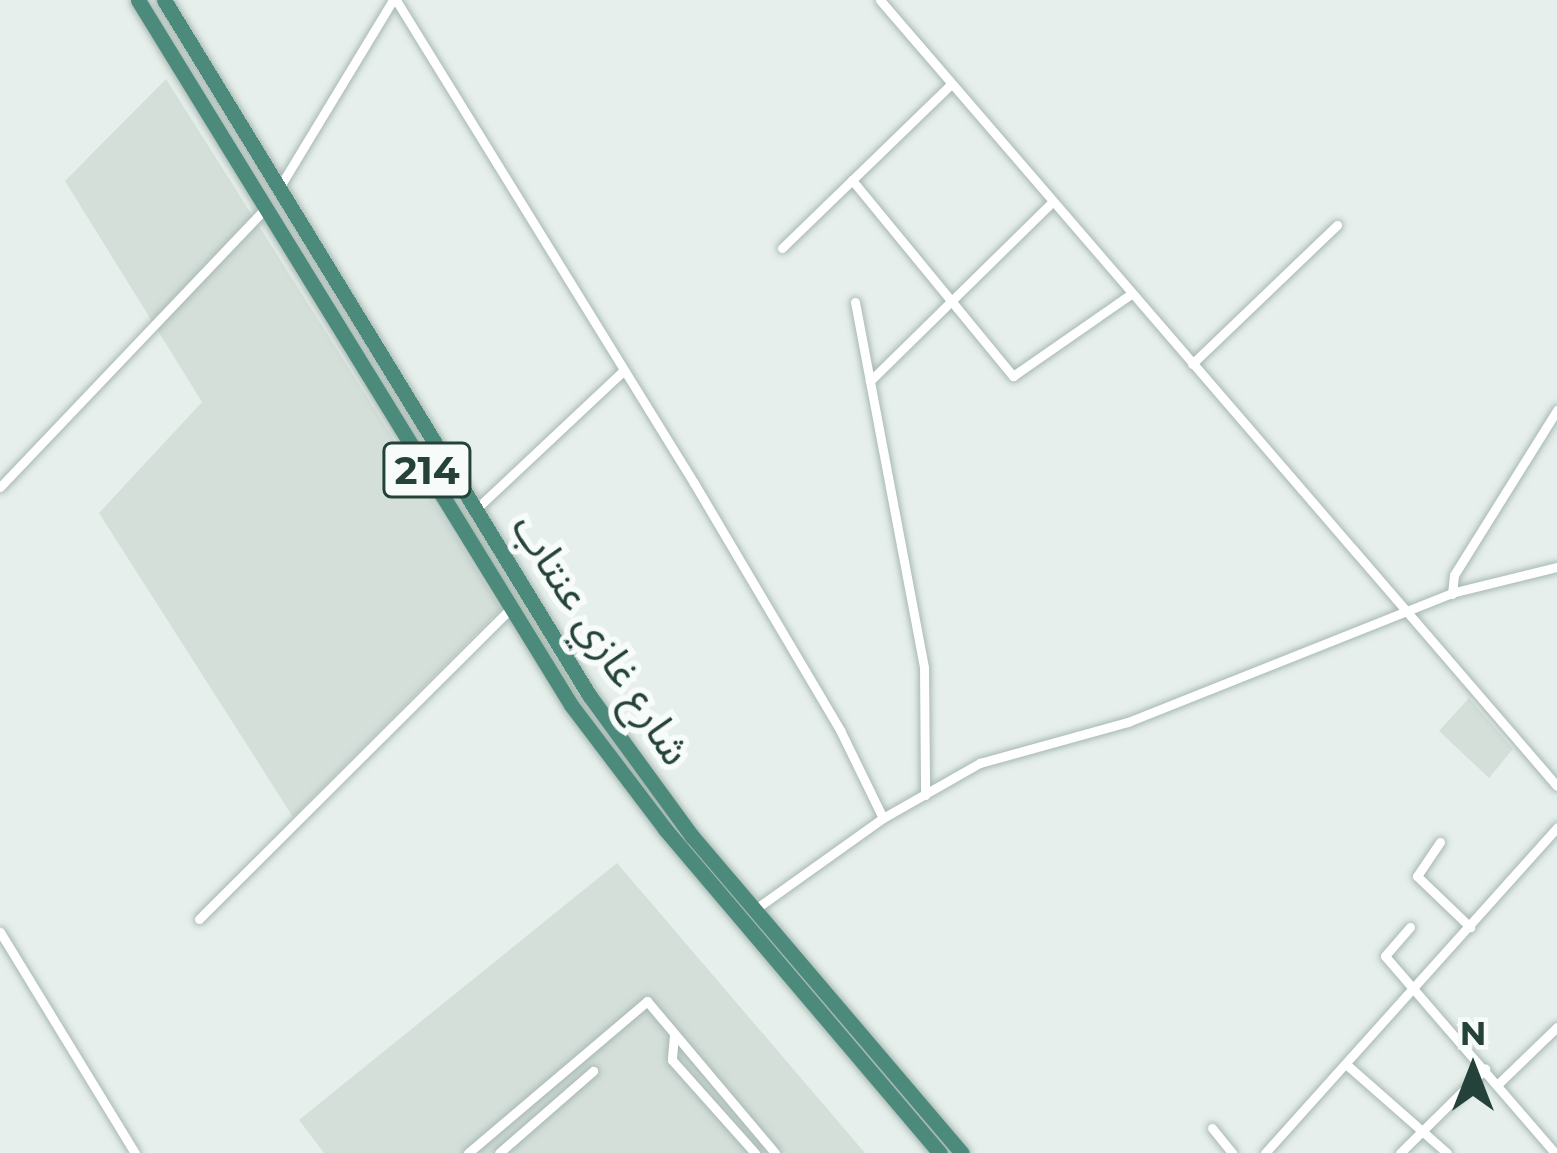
<!DOCTYPE html>
<html>
<head>
<meta charset="utf-8">
<style>
  body { margin:0 }
  #map { position:relative; width:1557px; height:1153px; overflow:hidden; background:#e6efeb; font-family:Montserrat,"Noto Sans Arabic",sans-serif }
  div>[style] { position:absolute }
  .built>* { inset:0; background:#d4dfda }
  .green>* { inset:0; background:#bfe0c8 }
  .roads { filter:drop-shadow(0 0 3px #a8b8b2) drop-shadow(0 0 3px #a8b8b2) }
  .minor>* { height:9px; margin:-4.5px; padding:0 4.5px; transform-origin:4.5px; border-radius:4.5px; background:#fff }
  .trunk>* { height:15px; margin:-7.5px; padding:0 7.5px; transform-origin:7.5px; border-radius:7.5px; background:#4c8a7c }
  span { translate:-50% -50%; white-space:nowrap; text-align:center; line-height:1.15; -webkit-text-stroke:12px #f7fbf9; paint-order:stroke }
  .shield-label span { padding:3px 9px; background:#f7fbf9; border:3px solid; border-radius:9px; -webkit-text-stroke-width:0 }
  .shield-label { font-size:39px; color:#24423a; font-weight:700 }
  .street-label { font-size:42px; color:#24423a }
  .north { position:absolute; left:1413px; top:1009px; width:120px; height:120px; -webkit-text-stroke:9px #f7fbf9; paint-order:stroke; rotate:0deg; font-size:33px; font-weight:700; line-height:48px; text-align:center; color:#24423a }
  .north::after { content:''; display:block; margin:auto; width:42px; height:54px; background:#24423a; clip-path:polygon(50% 0,100% 100%,50% 72%,0 100%) }
</style>
</head>
<body>
<div id="map">
  <div class="built">
    <div style="clip-path:polygon(166px 79px,501px 609px,293px 817px,99px 513px,202px 402px,65px 181px)"></div>
    <div style="clip-path:polygon(1469px 698px,1513px 749px,1489px 778px,1439px 731px)"></div>
    <div style="clip-path:polygon(617px 863px,865px 1153px,324px 1153px,299px 1120px)"></div>
  </div>
  <div class="green">
    <div style="clip-path:polygon(145px 0,601px 732px,935px 1136px,595px 731px)"></div>
  </div>
  <div class="roads">
    <div class="minor">
      <div style="left:396px;top:0;width:568px;rotate:58.33deg"></div>
      <div style="left:694px;top:483px;width:287px;rotate:59.4deg"></div>
      <div style="left:840px;top:730px;width:98px;rotate:64deg"></div>
      <div style="left:880px;top:0;width:1037px;rotate:49.26deg"></div>
      <div style="left:852px;top:180px;width:254px;rotate:50.6deg"></div>
      <div style="left:1013px;top:376px;width:144px;rotate:-34.8deg"></div>
      <div style="left:279px;top:188px;width:220px;rotate:-58.8deg"></div>
      <div style="left:782px;top:248px;width:235px;rotate:-44.1deg"></div>
      <div style="left:855px;top:302px;width:372px;rotate:79.3deg"></div>
      <div style="left:924px;top:668px;width:127px;rotate:89.5deg"></div>
      <div style="left:1192px;top:364px;width:201px;rotate:-43.8deg"></div>
      <div style="left:870px;top:381px;width:255px;rotate:-44.5deg"></div>
      <div style="left:0;top:487px;width:384px;rotate:-46.4deg"></div>
      <div style="left:475px;top:510px;width:204px;rotate:-43.2deg"></div>
      <div style="left:1452px;top:594px;width:19px;rotate:-84deg"></div>
      <div style="left:1454px;top:575px;width:195px;rotate:-58deg"></div>
      <div style="left:1440px;top:842px;width:41px;rotate:124.1deg"></div>
      <div style="left:1417px;top:876px;width:74px;rotate:43.9deg"></div>
      <div style="left:754px;top:910px;width:158px;rotate:-35.5deg"></div>
      <div style="left:883px;top:818px;width:112px;rotate:-29.6deg"></div>
      <div style="left:980px;top:763px;width:154px;rotate:-15.5deg"></div>
      <div style="left:1128px;top:722px;width:352px;rotate:-21.7deg"></div>
      <div style="left:1455px;top:592px;width:105px;rotate:-13.8deg"></div>
      <div style="left:199px;top:919px;width:441px;rotate:-44.9deg"></div>
      <div style="left:1410px;top:927px;width:38px;rotate:131deg"></div>
      <div style="left:1385px;top:956px;width:260px;rotate:49.2deg"></div>
      <div style="left:0;top:932px;width:259px;rotate:58.6deg"></div>
      <div style="left:674px;top:1035px;width:25px;rotate:95deg"></div>
      <div style="left:672px;top:1060px;width:125px;rotate:48.3deg"></div>
      <div style="left:1347px;top:1065px;width:133px;rotate:41.3deg"></div>
      <div style="left:1498px;top:1084px;width:82px;rotate:-44deg"></div>
      <div style="left:1212px;top:1128px;width:32px;rotate:51deg"></div>
      <div style="left:468px;top:1153px;width:235px;rotate:-40.3deg"></div>
      <div style="left:647px;top:1001px;width:199px;rotate:49.9deg"></div>
      <div style="left:499px;top:1153px;width:125px;rotate:-41.1deg"></div>
      <div style="left:1265px;top:1153px;width:438px;rotate:-48.1deg"></div>
      <div style="left:1400px;top:1153px;width:120px;rotate:-44.7deg"></div>
    </div>
    <div class="trunk">
      <div style="left:138px;top:0;width:827px;rotate:58.44deg"></div>
      <div style="left:571px;top:705px;width:156px;rotate:52.8deg"></div>
      <div style="left:665px;top:829px;width:425px;rotate:49.7deg"></div>
      <div style="left:164px;top:0;width:815px;rotate:58.55deg"></div>
      <div style="left:589px;top:695px;width:175px;rotate:53.9deg"></div>
      <div style="left:692px;top:836px;width:416px;rotate:49.6deg"></div>
    </div>
  </div>
  <div class="shield-label">
    <span style="left:427px;top:470px">214</span>
  </div>
  <div class="street-label">
    <span style="left:602px;top:639px;rotate:57deg">شارع غازي عنتاب</span>
  </div>
  <div class="north">N</div>
</div>
</body>
</html>
